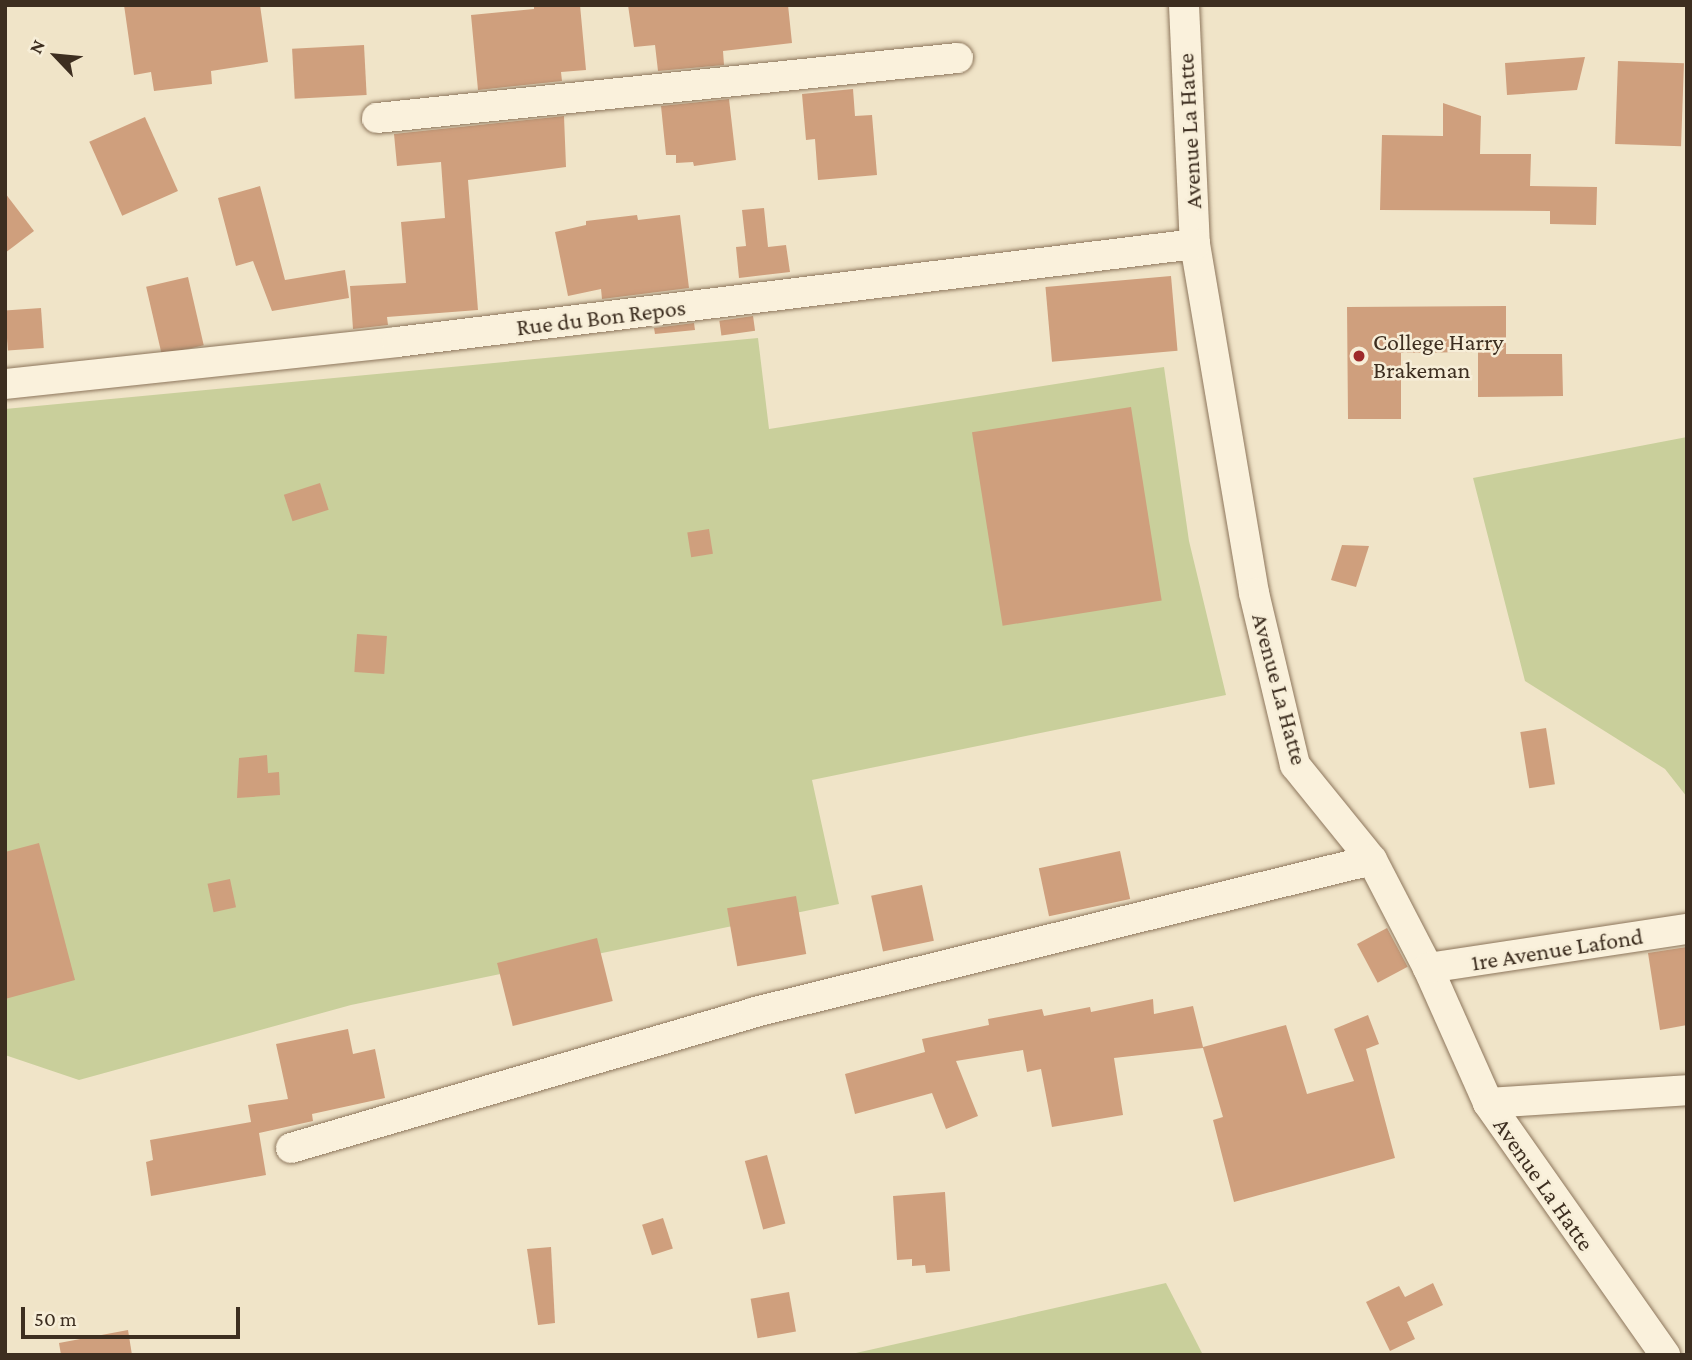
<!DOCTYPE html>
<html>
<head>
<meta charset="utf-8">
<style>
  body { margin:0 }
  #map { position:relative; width:1692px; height:1360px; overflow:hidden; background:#f0e4c8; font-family:"Crimson Pro",serif }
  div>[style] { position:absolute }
  .green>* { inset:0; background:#c9cf9b }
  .building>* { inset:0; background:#cf9f7d; transform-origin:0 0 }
  .roads { filter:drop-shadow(0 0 2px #8d765c) drop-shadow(0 0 2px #8d765c) }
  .minor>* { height:30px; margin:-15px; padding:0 15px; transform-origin:15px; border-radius:15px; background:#faf1dc }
  .dots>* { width:19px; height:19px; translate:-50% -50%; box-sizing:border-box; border:4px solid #f7eed8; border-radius:50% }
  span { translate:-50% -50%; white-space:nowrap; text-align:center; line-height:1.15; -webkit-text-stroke:5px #f7eed8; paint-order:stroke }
  .street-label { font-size:24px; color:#3d2e20 }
  .poi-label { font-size:24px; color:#3d2e20 }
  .left { translate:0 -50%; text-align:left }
  .frame { position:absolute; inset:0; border:7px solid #3d2e20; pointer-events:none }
  .north { position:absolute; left:21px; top:21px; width:70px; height:70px; -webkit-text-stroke:5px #f7eed8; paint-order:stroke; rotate:296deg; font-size:19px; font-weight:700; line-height:28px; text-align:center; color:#3d2e20 }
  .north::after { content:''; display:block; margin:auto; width:24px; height:32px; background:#3d2e20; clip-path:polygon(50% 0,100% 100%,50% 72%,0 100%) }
  .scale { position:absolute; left:21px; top:1307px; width:219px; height:32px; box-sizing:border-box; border:4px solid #3d2e20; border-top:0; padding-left:9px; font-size:21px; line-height:24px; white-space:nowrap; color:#3d2e20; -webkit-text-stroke:5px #f7eed8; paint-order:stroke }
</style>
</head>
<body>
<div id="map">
  <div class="green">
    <div style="clip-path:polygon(758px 338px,769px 429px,1164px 367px,1189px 541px,1226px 695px,812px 780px,839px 904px,351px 1005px,79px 1080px,5px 1055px,5px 409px)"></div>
    <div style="clip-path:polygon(1687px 437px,1687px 797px,1665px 769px,1525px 681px,1473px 478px)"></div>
    <div style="clip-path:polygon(1166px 1283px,1203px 1355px,847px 1355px)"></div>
  </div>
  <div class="building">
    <div style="clip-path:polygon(124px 5px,260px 5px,268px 62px,211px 71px,212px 84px,154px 91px,151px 72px,134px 75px)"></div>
    <div style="clip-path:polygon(534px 5px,580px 5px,586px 70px,561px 72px,562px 81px,478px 90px,471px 15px,534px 9px)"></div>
    <div style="clip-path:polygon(628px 5px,788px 5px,792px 43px,723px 51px,724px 65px,658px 71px,655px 45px,634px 47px)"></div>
    <div style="left:364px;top:45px;width:50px;height:72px;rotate:87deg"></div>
    <div style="clip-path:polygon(1585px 57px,1577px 90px,1507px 95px,1505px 63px)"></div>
    <div style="left:1618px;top:61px;width:66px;height:83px;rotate:2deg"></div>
    <div style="clip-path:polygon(853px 89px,855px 116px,872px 115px,877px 175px,818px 180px,815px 139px,806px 140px,802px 94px)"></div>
    <div style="clip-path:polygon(729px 99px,736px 160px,694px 166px,693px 162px,676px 163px,676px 155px,666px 155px,661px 106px)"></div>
    <div style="clip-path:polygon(1443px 103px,1481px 116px,1480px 154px,1531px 154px,1530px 186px,1597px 187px,1596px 225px,1550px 224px,1550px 211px,1380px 210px,1382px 135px,1443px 136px)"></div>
    <div style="clip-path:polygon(564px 116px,566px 167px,468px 180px,478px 310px,387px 317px,388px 325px,353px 329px,350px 286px,406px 283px,401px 222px,445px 218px,441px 162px,397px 166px,394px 134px)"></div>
    <div style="left:145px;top:117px;width:81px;height:61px;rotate:66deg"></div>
    <div style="clip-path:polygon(260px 186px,285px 280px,345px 270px,349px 298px,272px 311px,253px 261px,236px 266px,218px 198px)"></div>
    <div style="clip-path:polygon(5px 193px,34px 231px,5px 253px)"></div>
    <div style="clip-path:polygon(764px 208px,768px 247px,786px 245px,790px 272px,739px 278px,736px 247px,746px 246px,742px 210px)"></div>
    <div style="clip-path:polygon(637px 215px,638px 220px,680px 215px,689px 288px,602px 299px,601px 289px,568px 296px,555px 232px,586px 225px,586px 221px)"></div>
    <div style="left:1171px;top:276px;width:75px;height:126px;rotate:85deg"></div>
    <div style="left:188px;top:277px;width:70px;height:43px;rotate:77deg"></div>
    <div style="clip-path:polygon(1506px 306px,1506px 354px,1562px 354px,1563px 396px,1478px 397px,1478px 352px,1401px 353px,1401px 419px,1348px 419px,1347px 307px)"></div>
    <div style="left:41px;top:308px;width:40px;height:36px;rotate:86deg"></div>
    <div style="left:753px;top:316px;width:15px;height:34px;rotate:82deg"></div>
    <div style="clip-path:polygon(694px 323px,695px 330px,655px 334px,654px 328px)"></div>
    <div style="left:1131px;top:407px;width:196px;height:161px;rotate:81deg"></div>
    <div style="left:320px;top:483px;width:28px;height:38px;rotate:72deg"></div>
    <div style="left:709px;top:529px;width:25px;height:22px;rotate:81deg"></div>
    <div style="clip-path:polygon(1342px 545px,1369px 546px,1356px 587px,1331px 580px)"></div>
    <div style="left:357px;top:634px;width:30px;height:38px;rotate:4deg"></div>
    <div style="left:1546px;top:728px;width:57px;height:26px;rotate:81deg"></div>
    <div style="clip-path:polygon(267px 755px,268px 773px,279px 772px,280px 795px,237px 798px,239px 758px)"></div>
    <div style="clip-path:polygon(39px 843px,75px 980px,5px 999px,5px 852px)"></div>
    <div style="left:1120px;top:851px;width:49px;height:83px;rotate:78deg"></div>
    <div style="left:230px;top:879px;width:29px;height:23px;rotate:78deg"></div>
    <div style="left:922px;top:885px;width:57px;height:52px;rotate:78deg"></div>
    <div style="left:796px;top:896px;width:59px;height:70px;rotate:80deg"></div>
    <div style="left:1387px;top:928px;width:44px;height:34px;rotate:62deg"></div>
    <div style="left:597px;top:938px;width:65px;height:103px;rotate:76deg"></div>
    <div style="clip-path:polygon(1687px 947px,1687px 1025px,1660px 1030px,1648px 953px)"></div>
    <div style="clip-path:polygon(1153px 999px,1154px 1014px,1193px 1006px,1203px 1047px,1286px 1025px,1307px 1094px,1354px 1081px,1334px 1029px,1368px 1015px,1379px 1044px,1366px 1049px,1395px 1158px,1234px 1202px,1213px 1120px,1223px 1117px,1203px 1048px,1114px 1058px,1123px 1115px,1052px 1127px,1041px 1069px,1027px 1072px,1023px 1050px,956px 1061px,978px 1116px,946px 1129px,932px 1093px,855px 1114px,845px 1074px,925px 1052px,922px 1039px,989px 1025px,988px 1019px,1042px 1009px,1044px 1016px,1090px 1007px,1091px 1012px)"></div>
    <div style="clip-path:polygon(348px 1029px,353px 1054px,375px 1049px,385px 1098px,312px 1114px,313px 1121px,259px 1133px,266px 1175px,151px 1196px,146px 1162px,153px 1160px,150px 1140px,251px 1122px,248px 1105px,288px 1099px,276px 1044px)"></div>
    <div style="left:767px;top:1155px;width:71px;height:23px;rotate:75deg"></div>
    <div style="clip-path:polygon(945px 1192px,950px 1271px,926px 1273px,925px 1265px,912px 1266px,912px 1259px,897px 1260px,893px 1196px)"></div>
    <div style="left:663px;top:1218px;width:32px;height:22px;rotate:72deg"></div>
    <div style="clip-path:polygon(551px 1247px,555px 1323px,538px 1325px,527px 1249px)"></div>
    <div style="clip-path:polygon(1433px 1283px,1443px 1305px,1407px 1322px,1415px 1339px,1390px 1351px,1366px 1302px,1399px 1286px,1405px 1297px)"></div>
    <div style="left:789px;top:1292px;width:40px;height:39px;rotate:80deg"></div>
    <div style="clip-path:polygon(128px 1330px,132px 1355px,61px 1355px,59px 1343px)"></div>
  </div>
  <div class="roads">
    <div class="minor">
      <div style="left:1184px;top:5px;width:239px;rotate:87.4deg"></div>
      <div style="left:1195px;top:244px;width:354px;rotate:80.4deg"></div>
      <div style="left:1254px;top:593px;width:177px;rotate:76.6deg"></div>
      <div style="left:1295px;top:765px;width:122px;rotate:51deg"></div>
      <div style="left:1372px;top:860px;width:122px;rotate:62.6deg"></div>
      <div style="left:1428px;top:968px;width:148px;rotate:66deg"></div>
      <div style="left:1488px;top:1103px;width:308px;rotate:54.9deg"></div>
      <div style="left:377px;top:118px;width:584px;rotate:-5.9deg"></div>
      <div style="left:5px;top:384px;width:394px;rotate:-6.1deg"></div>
      <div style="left:397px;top:342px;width:804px;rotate:-7deg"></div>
      <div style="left:1428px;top:968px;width:262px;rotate:-8.6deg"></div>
      <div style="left:1488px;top:1103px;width:199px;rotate:-3.7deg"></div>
      <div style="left:291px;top:1148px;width:484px;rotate:-16.3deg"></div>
      <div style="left:755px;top:1012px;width:635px;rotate:-13.84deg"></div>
    </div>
  </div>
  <div class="dots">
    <div style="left:1359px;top:356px;background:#9e2a2b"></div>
  </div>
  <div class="street-label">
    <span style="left:1189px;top:131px;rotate:-93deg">Avenue La Hatte</span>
    <span style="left:601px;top:317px;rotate:-7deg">Rue du Bon Repos</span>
    <span style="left:1280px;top:689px;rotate:75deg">Avenue La Hatte</span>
    <span style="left:1557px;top:949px;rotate:-9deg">1re Avenue Lafond</span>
    <span style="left:1544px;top:1184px;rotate:55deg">Avenue La Hatte</span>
  </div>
  <div class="poi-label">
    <span class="left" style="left:1373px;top:356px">College Harry<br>Brakeman</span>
  </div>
  <div class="frame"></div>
  <div class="north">N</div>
  <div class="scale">50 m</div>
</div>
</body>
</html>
